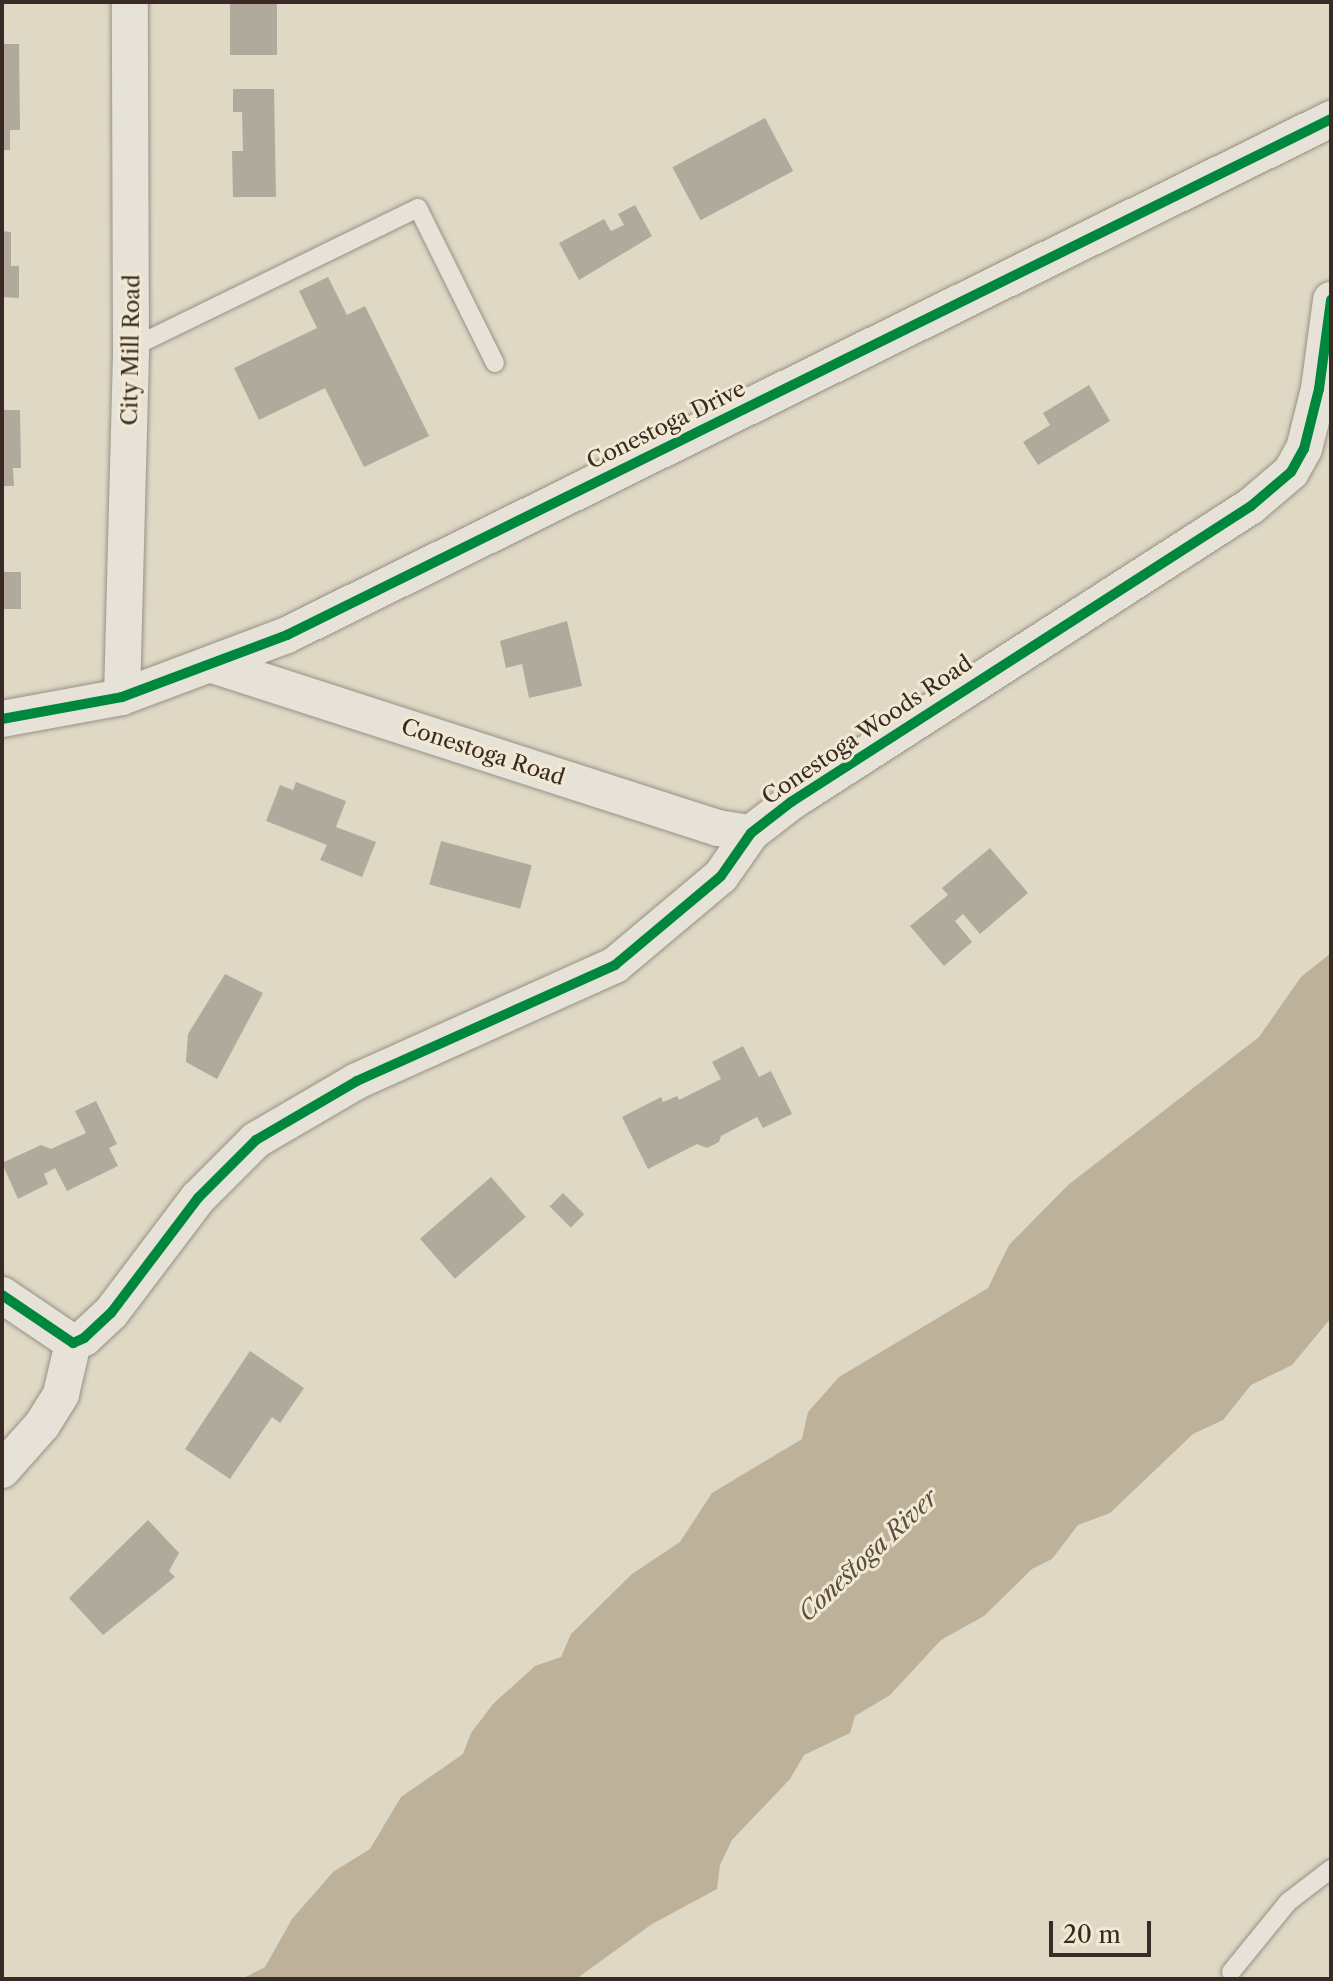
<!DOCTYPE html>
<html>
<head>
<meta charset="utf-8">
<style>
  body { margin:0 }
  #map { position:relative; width:1333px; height:1981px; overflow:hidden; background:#dfd8c4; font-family:"Libre Caslon Text",serif }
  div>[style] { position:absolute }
  .water>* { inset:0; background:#bdb199 }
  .building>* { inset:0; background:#b0aa9d; transform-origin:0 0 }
  .roads { filter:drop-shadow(0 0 2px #979186) drop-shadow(0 0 2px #979186) }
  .lane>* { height:18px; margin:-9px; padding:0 9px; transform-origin:9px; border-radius:9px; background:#e6e2d8 }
  .street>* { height:36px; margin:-18px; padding:0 18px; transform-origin:18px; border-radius:18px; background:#e6e2d8 }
  .cycleway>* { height:10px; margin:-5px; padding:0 5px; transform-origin:5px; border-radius:5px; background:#00873e }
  span { translate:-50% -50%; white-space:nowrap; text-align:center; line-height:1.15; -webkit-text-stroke:6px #f1e9d2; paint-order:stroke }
  .street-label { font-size:22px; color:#392a25 }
  .water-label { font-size:24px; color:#5c4d42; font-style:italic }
  .frame { position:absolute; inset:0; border:4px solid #392a25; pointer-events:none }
  .scale { position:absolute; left:1049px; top:1921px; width:102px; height:36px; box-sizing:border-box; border:4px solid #392a25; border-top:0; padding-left:10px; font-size:24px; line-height:28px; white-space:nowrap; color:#392a25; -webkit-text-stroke:6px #f1e9d2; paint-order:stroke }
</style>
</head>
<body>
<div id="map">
  <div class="water">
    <div style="clip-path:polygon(1331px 953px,1331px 1318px,1292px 1365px,1251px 1385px,1223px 1420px,1193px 1434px,1110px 1513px,1078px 1525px,1052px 1559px,1032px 1569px,984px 1616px,941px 1640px,890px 1695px,855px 1716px,850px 1733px,804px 1755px,790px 1779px,732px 1840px,720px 1865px,717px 1889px,652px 1924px,576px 1979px,242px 1979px,265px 1967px,292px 1919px,333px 1872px,370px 1849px,401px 1797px,463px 1754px,471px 1733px,493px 1704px,535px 1666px,561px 1657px,571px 1634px,632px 1574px,680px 1542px,712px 1493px,802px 1439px,808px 1412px,839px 1377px,988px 1288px,1009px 1245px,1068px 1185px,1259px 1037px,1301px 977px)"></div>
  </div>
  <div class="building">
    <div style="left:230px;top:2px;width:47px;height:53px"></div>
    <div style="clip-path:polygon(2px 44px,19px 44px,20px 130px,10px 130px,10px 150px,2px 150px)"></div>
    <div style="clip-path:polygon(233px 89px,274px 89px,276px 197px,233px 197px,232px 151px,243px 151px,242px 112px,233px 112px)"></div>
    <div style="left:765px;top:118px;width:60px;height:105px;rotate:62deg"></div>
    <div style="clip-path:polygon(635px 205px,652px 236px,579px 280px,559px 243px,604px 219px,611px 231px,624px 225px,618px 214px)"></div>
    <div style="clip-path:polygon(2px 231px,11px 232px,11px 266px,19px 266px,19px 298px,2px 297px)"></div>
    <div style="clip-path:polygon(328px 277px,347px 315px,365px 306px,429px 436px,364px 467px,325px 388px,259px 420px,234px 368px,317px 328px,299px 291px)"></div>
    <div style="clip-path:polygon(1089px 385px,1110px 421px,1038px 465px,1023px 442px,1050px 425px,1043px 413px)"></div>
    <div style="clip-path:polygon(2px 410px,20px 410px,21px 468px,13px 468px,14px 486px,2px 486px)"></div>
    <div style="left:2px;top:572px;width:19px;height:37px"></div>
    <div style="clip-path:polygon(567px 621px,582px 686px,529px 698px,522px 664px,506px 668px,500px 641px)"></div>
    <div style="clip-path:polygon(296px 782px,346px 801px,336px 827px,376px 842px,362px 877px,320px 860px,327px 845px,266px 821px,280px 785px,293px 790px)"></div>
    <div style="left:441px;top:841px;width:94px;height:45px;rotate:15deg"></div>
    <div style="clip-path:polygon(990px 848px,1028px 893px,980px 934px,963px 914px,955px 921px,972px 942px,944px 966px,910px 926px,948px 895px,942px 888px)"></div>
    <div style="clip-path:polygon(225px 974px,263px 993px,217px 1079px,186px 1062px,188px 1034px)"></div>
    <div style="clip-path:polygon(743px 1046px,759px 1077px,771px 1071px,792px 1114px,763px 1128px,757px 1117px,721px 1136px,719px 1142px,707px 1148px,697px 1144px,648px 1169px,622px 1117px,661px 1097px,663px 1102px,677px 1096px,679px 1100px,721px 1079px,712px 1062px)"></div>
    <div style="clip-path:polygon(96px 1101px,117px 1144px,109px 1148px,118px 1166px,67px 1191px,55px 1168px,44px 1174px,48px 1184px,18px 1199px,2px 1163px,41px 1145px,51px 1149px,86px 1133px,75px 1111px)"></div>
    <div style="left:491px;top:1177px;width:53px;height:94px;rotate:49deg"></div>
    <div style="left:563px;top:1193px;width:30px;height:19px;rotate:45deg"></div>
    <div style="clip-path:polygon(250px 1351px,304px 1388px,280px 1423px,272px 1417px,230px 1479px,185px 1449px)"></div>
    <div style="clip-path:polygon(148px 1520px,179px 1553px,169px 1571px,175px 1577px,103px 1635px,69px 1598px)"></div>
  </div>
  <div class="roads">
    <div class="lane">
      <div style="left:131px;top:348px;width:319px;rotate:-26deg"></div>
      <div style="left:418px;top:208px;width:173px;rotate:63.6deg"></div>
      <div style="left:1231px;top:1972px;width:90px;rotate:-50.8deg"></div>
      <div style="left:1288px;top:1902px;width:54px;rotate:-37.5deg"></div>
    </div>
    <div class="street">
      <div style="left:216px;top:666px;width:527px;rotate:17.89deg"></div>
      <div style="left:718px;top:828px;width:33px;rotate:9deg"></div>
      <div style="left:122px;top:697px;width:349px;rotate:-88.5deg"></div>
      <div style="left:131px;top:348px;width:346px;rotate:-90.2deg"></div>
      <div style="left:2px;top:719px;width:122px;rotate:-10.4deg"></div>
      <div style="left:122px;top:697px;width:176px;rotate:-20.6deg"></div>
      <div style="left:287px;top:635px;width:1165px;rotate:-26.3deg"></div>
      <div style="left:2px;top:1295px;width:86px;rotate:34.1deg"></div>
      <div style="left:73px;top:1343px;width:12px;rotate:-24deg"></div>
      <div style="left:84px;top:1338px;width:37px;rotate:-43deg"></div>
      <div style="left:111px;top:1313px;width:144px;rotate:-52.9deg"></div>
      <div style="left:198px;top:1198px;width:82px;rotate:-45deg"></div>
      <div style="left:256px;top:1140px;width:117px;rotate:-30.3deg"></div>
      <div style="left:357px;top:1081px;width:283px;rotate:-24.2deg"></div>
      <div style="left:615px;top:965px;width:138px;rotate:-40deg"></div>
      <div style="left:721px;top:876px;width:52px;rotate:-55.1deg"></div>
      <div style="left:751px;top:833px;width:51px;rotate:-37.8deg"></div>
      <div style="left:791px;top:802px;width:547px;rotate:-32.76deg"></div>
      <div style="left:1251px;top:506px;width:52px;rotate:-40.4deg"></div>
      <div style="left:1291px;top:472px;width:26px;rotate:-61deg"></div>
      <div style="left:1304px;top:449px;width:62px;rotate:-76deg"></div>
      <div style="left:1319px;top:389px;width:90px;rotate:-82.3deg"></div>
      <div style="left:2px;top:1470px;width:60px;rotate:-48.4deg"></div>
      <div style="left:42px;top:1425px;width:36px;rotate:-58deg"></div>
      <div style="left:61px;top:1394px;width:52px;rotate:-76.8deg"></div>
    </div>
  </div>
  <div class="cycleway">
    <div style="left:2px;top:719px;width:122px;rotate:-10.4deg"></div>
    <div style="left:122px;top:697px;width:176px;rotate:-20.6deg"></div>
    <div style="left:287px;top:635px;width:1165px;rotate:-26.3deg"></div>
    <div style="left:2px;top:1295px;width:86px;rotate:34.1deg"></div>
    <div style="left:73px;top:1343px;width:12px;rotate:-24deg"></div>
    <div style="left:84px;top:1338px;width:37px;rotate:-43deg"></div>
    <div style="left:111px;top:1313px;width:144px;rotate:-52.9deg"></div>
    <div style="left:198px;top:1198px;width:82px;rotate:-45deg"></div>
    <div style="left:256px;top:1140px;width:117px;rotate:-30.3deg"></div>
    <div style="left:357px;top:1081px;width:283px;rotate:-24.2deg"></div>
    <div style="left:615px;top:965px;width:138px;rotate:-40deg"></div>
    <div style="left:721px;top:876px;width:52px;rotate:-55.1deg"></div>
    <div style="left:751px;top:833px;width:51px;rotate:-37.8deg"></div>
    <div style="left:791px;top:802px;width:547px;rotate:-32.76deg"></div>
    <div style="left:1251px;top:506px;width:52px;rotate:-40.4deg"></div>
    <div style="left:1291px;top:472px;width:26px;rotate:-61deg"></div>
    <div style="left:1304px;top:449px;width:62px;rotate:-76deg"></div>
    <div style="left:1319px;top:389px;width:90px;rotate:-82.3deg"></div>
  </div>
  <div class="street-label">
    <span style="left:131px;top:350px;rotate:-89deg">City Mill Road</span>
    <span style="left:666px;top:425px;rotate:-26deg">Conestoga Drive</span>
    <span style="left:867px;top:730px;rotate:-34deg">Conestoga Woods Road</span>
    <span style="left:483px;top:752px;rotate:18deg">Conestoga Road</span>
  </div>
  <div class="water-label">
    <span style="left:868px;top:1555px;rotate:-43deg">Conestoga River</span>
  </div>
  <div class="frame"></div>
  <div class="scale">20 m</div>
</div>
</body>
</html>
